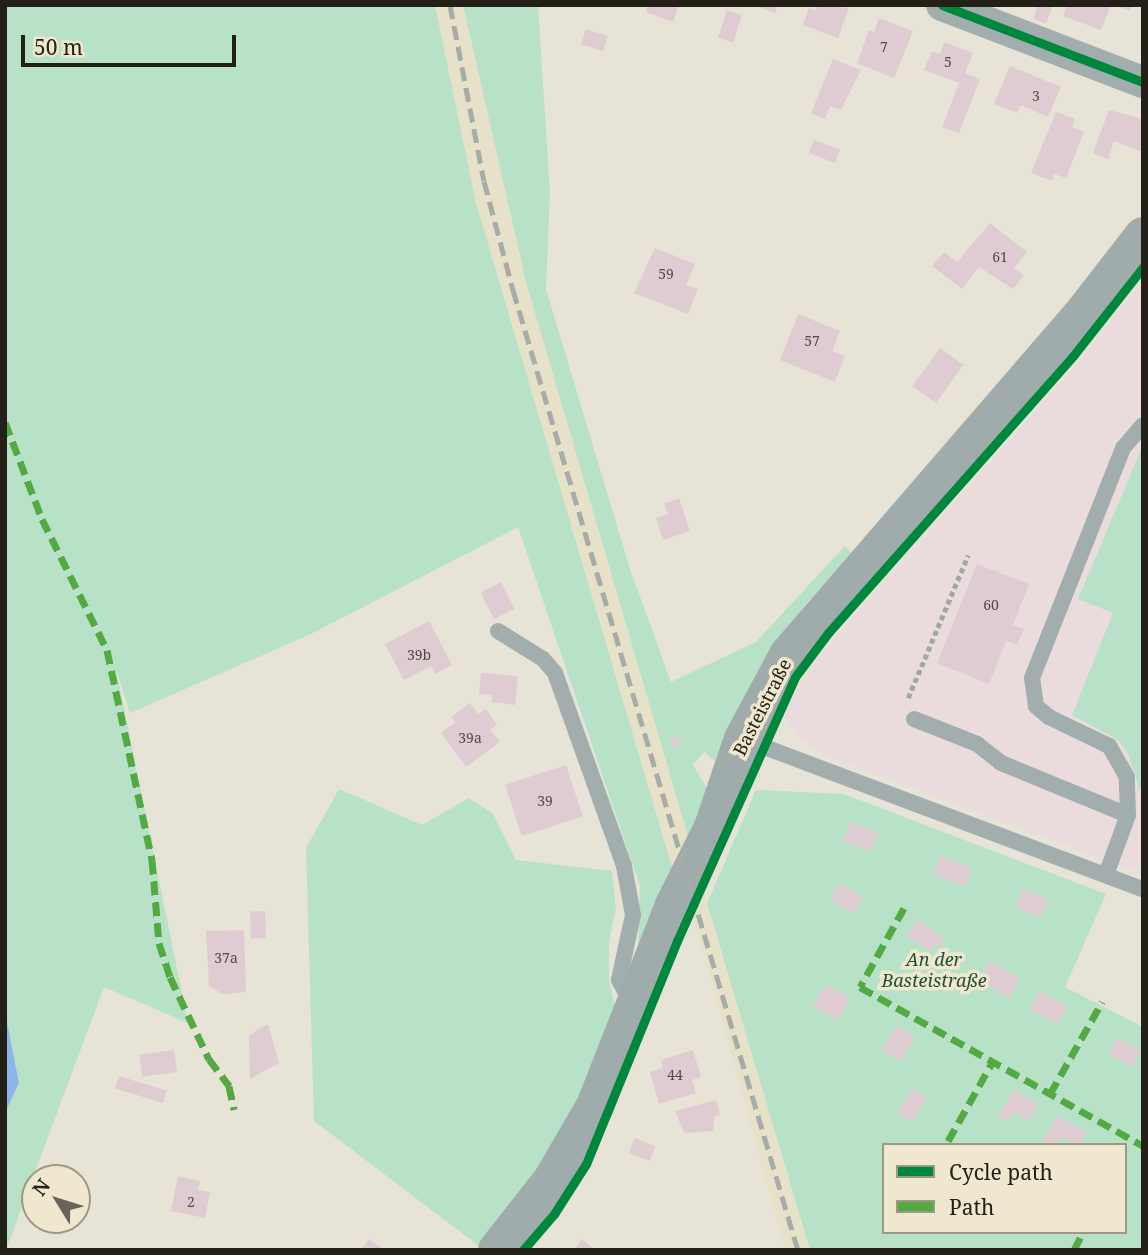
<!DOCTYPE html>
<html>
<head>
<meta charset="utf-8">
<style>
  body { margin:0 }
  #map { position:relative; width:1148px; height:1255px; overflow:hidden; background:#e7e3d6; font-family:"Noto Serif",serif }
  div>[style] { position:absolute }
  .built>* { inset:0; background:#e8e1c9 }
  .industrial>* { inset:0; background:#eadcdd }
  .green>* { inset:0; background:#b8e2c7 }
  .water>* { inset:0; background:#8bb6e8 }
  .building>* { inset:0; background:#dfccd2; transform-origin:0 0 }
  .path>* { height:4.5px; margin-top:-2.25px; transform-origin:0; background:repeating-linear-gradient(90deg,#a0a8a7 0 5px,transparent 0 8.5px) }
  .lane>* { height:16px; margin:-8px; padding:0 8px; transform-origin:8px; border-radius:8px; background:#a2adae }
  .street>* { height:32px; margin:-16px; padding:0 16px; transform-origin:16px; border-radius:16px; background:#a2adae }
  .secondary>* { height:38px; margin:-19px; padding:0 19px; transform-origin:19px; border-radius:19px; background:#a0acab }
  .rail>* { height:5px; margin-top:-2.5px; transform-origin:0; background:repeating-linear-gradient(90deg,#a6aca7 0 14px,transparent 0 21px) }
  .quiet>* { height:7px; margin-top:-3.5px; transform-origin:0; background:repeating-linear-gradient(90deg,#53aa42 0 14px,transparent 0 21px) }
  .cycleway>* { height:9px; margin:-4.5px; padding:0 4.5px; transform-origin:4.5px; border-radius:4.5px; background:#00873e }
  span { translate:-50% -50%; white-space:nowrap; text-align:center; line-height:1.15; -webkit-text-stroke:7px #efe7ce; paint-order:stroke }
  .number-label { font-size:14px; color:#524b46 }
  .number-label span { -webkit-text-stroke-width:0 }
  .street-label { font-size:18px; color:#232017 }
  .park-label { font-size:18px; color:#1d4e39; font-style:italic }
  .frame { position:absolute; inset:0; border:7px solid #232017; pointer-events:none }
  .legend { position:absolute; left:882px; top:1143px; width:245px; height:91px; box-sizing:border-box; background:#efe7ce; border:2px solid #9d9785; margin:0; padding:9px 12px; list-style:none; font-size:21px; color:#232017 }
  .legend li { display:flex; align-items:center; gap:14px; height:35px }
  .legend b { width:35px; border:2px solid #9d9785 }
  .north { position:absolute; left:21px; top:1164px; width:70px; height:70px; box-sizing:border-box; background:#efe7ce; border:2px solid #9d9785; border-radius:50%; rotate:308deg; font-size:19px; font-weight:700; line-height:28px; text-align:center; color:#232017 }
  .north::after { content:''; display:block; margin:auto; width:24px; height:32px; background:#68645a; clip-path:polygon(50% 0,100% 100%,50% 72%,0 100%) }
  .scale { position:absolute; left:21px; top:35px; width:215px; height:32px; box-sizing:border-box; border:4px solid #232017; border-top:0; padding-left:9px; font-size:21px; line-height:24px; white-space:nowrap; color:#232017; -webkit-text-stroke:5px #efe7ce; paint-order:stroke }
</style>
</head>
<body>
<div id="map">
  <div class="built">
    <div style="clip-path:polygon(435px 5px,463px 5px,526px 282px,689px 840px,672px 867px,476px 203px)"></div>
    <div style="clip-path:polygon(700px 881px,810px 1250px,785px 1250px,689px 900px)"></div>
  </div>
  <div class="industrial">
    <div style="clip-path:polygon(1143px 280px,1143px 874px,826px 756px,803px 741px,783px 717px,800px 683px,832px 641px,1078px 363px)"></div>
  </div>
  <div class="green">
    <div style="clip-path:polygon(5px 5px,435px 5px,476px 203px,672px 867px,638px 947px,640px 886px,518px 527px,311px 634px,130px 713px,116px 669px,188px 1023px,104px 987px,6px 1250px,5px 1113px,19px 1083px,5px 1012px)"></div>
    <div style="clip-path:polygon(463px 5px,538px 5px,550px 192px,546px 289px,630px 569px,671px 682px,756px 642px,845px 546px,852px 553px,805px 605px,773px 652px,718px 763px,704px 752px,693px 765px,708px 790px,689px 840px,526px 282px)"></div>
    <div style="clip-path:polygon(1143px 445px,1143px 800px,1128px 753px,1118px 740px,1072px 715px,1113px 613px,1078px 599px)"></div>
    <div style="clip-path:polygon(339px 789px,422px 825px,469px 798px,492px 813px,516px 860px,612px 871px,616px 909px,609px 941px,609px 981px,615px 1005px,561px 1140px,483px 1249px,314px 1121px,306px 848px)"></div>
    <div style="clip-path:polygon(evenodd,756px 790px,844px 794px,1106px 894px,1065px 987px,1143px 1027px,1143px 1250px,810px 1250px,707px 903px,756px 790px,884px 1145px,1125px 1145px,1125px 1232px,884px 1232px,884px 1145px)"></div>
  </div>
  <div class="water">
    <div style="clip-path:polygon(5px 1012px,19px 1083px,5px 1113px)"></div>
  </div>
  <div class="building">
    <div style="clip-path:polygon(648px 5px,679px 5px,673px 22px,646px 12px)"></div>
    <div style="clip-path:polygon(753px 5px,778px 5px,775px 13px)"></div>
    <div style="clip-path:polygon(818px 5px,849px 8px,838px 38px,803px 25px,809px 8px,816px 11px)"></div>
    <div style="clip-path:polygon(1038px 5px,1053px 5px,1046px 23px,1033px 19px)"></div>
    <div style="clip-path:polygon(1067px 5px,1111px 5px,1101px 30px,1063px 16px)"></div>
    <div style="clip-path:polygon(1115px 5px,1133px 5px,1130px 11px)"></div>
    <div style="left:727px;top:10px;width:16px;height:29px;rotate:18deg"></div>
    <div style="clip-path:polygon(879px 18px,913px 31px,894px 78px,857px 63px,869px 30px,874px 32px)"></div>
    <div style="left:586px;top:29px;width:23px;height:16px;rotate:18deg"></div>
    <div style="clip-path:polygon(944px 42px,973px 53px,965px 73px,980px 79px,959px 133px,942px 127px,959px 83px,924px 70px,932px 51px,940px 54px)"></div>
    <div style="clip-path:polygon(833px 59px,861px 70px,841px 110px,830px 106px,825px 119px,811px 113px)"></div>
    <div style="clip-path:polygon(1010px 66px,1061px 87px,1048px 117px,1021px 105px,1017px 113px,994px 104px)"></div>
    <div style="clip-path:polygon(1109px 110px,1143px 119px,1143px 152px,1114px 141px,1108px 159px,1093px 153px)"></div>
    <div style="clip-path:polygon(1056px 112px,1075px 119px,1072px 127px,1084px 132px,1066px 178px,1054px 174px,1052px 181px,1031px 173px)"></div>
    <div style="left:814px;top:140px;width:28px;height:14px;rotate:21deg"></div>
    <div style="clip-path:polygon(990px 223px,1027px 252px,1014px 268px,1024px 275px,1013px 289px,979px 267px,962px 289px,932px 266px,944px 252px,957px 262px)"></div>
    <div style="clip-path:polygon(655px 248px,695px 264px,686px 285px,698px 289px,688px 314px,634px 293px)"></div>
    <div style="clip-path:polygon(798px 314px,840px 331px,832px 351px,845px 356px,835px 382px,780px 360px)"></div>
    <div style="left:940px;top:348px;width:29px;height:47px;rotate:36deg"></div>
    <div style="clip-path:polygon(679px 498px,690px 531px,663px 540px,656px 518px,668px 514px,664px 504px)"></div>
    <div style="clip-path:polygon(977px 564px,1029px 584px,1013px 625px,1024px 629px,1017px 645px,1006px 641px,989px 684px,937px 663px)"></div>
    <div style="left:501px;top:582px;width:30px;height:23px;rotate:63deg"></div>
    <div style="clip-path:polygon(429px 621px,452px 665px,435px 674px,431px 666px,404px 680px,385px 644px)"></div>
    <div style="clip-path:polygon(481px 673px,518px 676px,515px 705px,492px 702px,492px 695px,479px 694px)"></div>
    <div style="clip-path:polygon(470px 703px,478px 714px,486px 709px,497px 725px,490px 730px,500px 742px,466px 767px,441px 733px,455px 722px,451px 717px)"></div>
    <div style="left:677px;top:734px;width:13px;height:7px;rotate:72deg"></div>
    <div style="left:566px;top:765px;width:54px;height:64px;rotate:72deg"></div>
    <div style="left:850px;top:822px;width:30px;height:20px;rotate:20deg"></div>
    <div style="left:940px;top:856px;width:34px;height:20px;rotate:21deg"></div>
    <div style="left:839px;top:883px;width:28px;height:19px;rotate:30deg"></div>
    <div style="left:1022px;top:889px;width:28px;height:20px;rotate:21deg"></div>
    <div style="left:265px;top:911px;width:27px;height:15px;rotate:88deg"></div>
    <div style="clip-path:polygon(917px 920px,945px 938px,939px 947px,935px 944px,930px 951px,906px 936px)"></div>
    <div style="clip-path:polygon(244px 930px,246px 992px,222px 994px,209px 986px,206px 931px)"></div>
    <div style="left:990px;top:961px;width:35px;height:22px;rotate:31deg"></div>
    <div style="left:826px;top:984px;width:28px;height:26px;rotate:30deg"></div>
    <div style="left:1040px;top:991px;width:31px;height:21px;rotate:29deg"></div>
    <div style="clip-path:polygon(268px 1024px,279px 1063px,250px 1079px,249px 1035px)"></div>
    <div style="left:896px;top:1026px;width:22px;height:28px;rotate:30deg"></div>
    <div style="left:1117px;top:1038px;width:27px;height:18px;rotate:28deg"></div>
    <div style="left:174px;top:1050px;width:22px;height:35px;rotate:82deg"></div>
    <div style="clip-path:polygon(693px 1050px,701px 1077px,692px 1080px,696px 1093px,659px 1104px,650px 1072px,663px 1068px,661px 1060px)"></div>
    <div style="left:119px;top:1076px;width:50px;height:13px;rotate:17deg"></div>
    <div style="left:912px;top:1089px;width:17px;height:28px;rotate:31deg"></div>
    <div style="clip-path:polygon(1014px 1090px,1038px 1104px,1029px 1121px,1014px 1112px,1008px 1122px,998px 1116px)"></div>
    <div style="clip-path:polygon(716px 1100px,720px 1115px,715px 1116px,713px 1131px,684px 1133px,675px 1111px)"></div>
    <div style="clip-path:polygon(1058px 1116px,1087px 1132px,1079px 1145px,1060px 1137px,1056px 1145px,1042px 1142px)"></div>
    <div style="left:635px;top:1138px;width:22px;height:16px;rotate:22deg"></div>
    <div style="clip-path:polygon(178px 1176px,200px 1181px,198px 1190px,210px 1192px,205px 1218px,171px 1211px)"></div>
    <div style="clip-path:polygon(369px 1239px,384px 1250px,361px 1250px)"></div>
    <div style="clip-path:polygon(582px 1239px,595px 1250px,574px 1250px)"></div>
  </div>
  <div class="path">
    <div style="left:908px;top:698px;width:155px;rotate:-67.2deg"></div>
  </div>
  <div class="lane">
    <div style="left:498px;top:631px;width:53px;rotate:31.9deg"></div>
    <div style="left:543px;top:659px;width:18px;rotate:49deg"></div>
    <div style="left:555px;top:673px;width:205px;rotate:70.3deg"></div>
    <div style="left:624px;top:866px;width:50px;rotate:79.6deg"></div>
    <div style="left:633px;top:915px;width:66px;rotate:102.2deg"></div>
    <div style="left:619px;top:980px;width:26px;rotate:62deg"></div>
    <div style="left:914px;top:719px;width:68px;rotate:21.6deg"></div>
    <div style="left:977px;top:744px;width:31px;rotate:38deg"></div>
    <div style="left:1001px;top:763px;width:137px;rotate:22.3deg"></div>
    <div style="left:743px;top:739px;width:427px;rotate:20.6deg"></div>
    <div style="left:1106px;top:875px;width:64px;rotate:-69.9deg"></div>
    <div style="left:1128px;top:815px;width:38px;rotate:-92deg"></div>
    <div style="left:1127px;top:777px;width:36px;rotate:-120deg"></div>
    <div style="left:1109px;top:746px;width:67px;rotate:-154.2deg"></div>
    <div style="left:1049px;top:717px;width:17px;rotate:-140deg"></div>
    <div style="left:1036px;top:706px;width:28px;rotate:-98deg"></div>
    <div style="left:1032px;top:678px;width:247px;rotate:-68.4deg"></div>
    <div style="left:1123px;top:448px;width:30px;rotate:-49deg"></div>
  </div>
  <div class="street">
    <div style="left:942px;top:5px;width:215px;rotate:21deg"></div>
  </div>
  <div class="secondary">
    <div style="left:497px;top:1250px;width:89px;rotate:-51.8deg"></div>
    <div style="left:552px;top:1180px;width:86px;rotate:-59.8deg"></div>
    <div style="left:595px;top:1106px;width:216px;rotate:-68.5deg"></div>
    <div style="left:674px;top:905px;width:87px;rotate:-63.4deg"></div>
    <div style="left:713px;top:827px;width:93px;rotate:-71.2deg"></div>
    <div style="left:743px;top:739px;width:95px;rotate:-61.8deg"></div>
    <div style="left:788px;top:655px;width:448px;rotate:-49.2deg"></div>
    <div style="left:1081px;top:316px;width:101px;rotate:-52.2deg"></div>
  </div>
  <div class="rail">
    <div style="left:450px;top:5px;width:179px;rotate:79.1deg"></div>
    <div style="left:484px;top:181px;width:113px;rotate:75.1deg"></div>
    <div style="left:513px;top:290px;width:1001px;rotate:73.47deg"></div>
  </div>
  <div class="quiet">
    <div style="left:5px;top:422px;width:104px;rotate:69.1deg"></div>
    <div style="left:42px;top:519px;width:146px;rotate:63.6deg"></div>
    <div style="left:107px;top:650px;width:215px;rotate:77.9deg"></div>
    <div style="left:152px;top:860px;width:83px;rotate:85.2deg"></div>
    <div style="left:159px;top:943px;width:36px;rotate:72deg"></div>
    <div style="left:170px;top:977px;width:91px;rotate:64.6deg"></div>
    <div style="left:209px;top:1059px;width:34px;rotate:53deg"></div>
    <div style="left:229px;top:1086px;width:24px;rotate:78deg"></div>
    <div style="left:904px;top:908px;width:90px;rotate:119.1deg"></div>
    <div style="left:860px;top:987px;width:325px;rotate:29.3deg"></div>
    <div style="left:1050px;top:1094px;width:106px;rotate:-60.5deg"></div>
    <div style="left:948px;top:1141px;width:92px;rotate:-60.6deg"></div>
    <div style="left:1074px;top:1250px;width:20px;rotate:-63deg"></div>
  </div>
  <div class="cycleway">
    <div style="left:942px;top:5px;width:215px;rotate:21deg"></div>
    <div style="left:523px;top:1250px;width:48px;rotate:-49.3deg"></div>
    <div style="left:554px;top:1214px;width:59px;rotate:-57.4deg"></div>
    <div style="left:586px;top:1164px;width:241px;rotate:-67.8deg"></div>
    <div style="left:677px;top:941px;width:289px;rotate:-65.9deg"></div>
    <div style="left:795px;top:677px;width:55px;rotate:-53.1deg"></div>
    <div style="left:828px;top:633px;width:370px;rotate:-48.5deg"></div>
    <div style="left:1073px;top:356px;width:113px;rotate:-51.8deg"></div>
  </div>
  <div class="number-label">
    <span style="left:884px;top:47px">7</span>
    <span style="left:948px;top:62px">5</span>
    <span style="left:1036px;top:96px">3</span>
    <span style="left:1000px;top:257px">61</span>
    <span style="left:666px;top:274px">59</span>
    <span style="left:812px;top:341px">57</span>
    <span style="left:991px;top:605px">60</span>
    <span style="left:419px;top:655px">39b</span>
    <span style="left:470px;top:738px">39a</span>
    <span style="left:545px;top:801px">39</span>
    <span style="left:226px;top:958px">37a</span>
    <span style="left:675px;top:1075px">44</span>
    <span style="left:191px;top:1202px">2</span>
  </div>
  <div class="street-label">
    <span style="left:762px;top:707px;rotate:-63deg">Basteistraße</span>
  </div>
  <div class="park-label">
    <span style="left:934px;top:970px">An der<br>Basteistraße</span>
  </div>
  <div class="frame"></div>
  <ul class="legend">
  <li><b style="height:9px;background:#00873e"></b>Cycle path</li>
  <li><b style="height:9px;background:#53aa42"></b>Path</li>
  </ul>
  <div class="north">N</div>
  <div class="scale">50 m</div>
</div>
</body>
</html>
